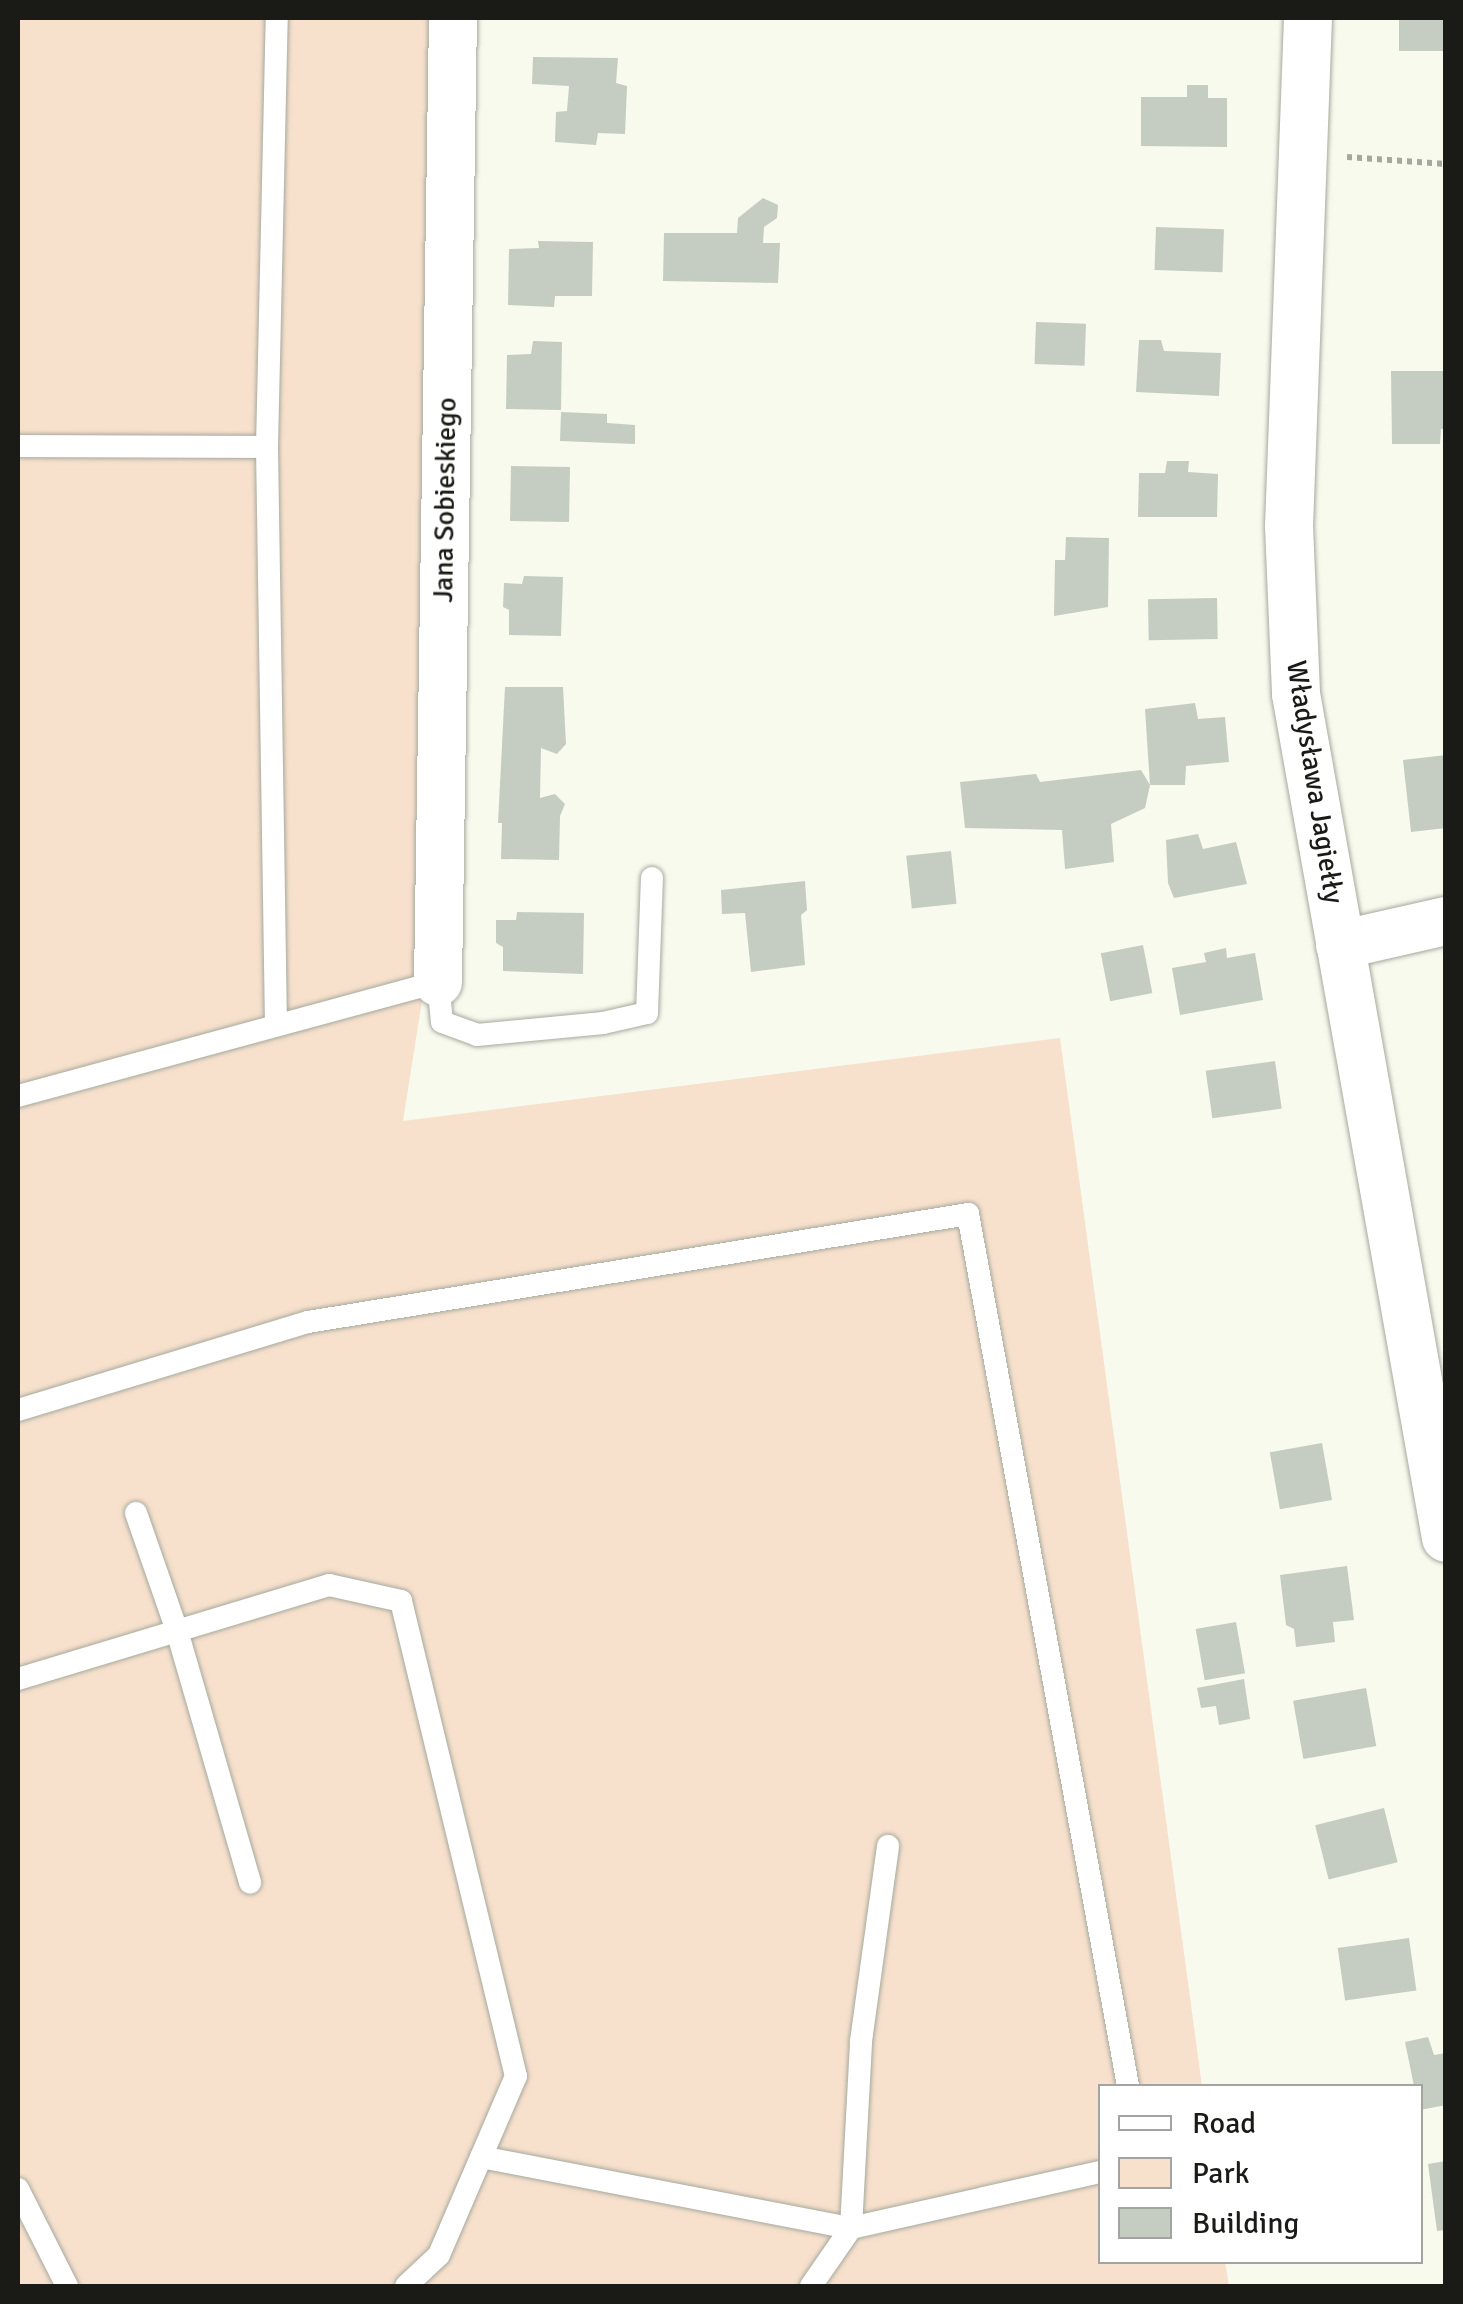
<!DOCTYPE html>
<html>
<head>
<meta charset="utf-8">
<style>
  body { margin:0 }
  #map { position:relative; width:1463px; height:2304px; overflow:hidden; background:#f8faee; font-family:Signika,sans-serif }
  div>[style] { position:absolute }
  .green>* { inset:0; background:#f7e1cd }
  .building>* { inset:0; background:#c5ccc2; transform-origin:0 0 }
  .path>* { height:6px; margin-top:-3px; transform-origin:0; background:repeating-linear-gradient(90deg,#a6a89f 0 5px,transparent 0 10px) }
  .roads { filter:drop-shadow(0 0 2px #a7a99e) drop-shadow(0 0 2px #a7a99e) }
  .service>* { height:22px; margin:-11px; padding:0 11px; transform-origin:11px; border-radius:11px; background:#fff }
  .minor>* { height:48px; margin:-24px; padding:0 24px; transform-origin:24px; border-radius:24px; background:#fff }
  span { translate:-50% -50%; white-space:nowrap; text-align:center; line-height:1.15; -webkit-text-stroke:9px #fff; paint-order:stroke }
  .street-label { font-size:28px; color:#1a1b17 }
  .frame { position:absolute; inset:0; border:20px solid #1a1b17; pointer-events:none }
  .legend { position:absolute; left:1098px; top:2084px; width:325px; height:180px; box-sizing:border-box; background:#fff; border:2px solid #a3a4a2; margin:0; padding:12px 18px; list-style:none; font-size:30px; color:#1a1b17 }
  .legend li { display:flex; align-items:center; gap:20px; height:50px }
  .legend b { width:50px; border:2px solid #a3a4a2 }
</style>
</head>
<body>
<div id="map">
  <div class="green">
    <div style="clip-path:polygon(18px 18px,439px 18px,440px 887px,403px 1121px,1060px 1038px,1202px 2086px,1100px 2086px,1100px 2262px,1225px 2262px,1229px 2286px,18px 2286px)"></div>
  </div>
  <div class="building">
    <div style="left:1399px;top:18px;width:47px;height:33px"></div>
    <div style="clip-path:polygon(533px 57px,618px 58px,616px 83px,627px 86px,625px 134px,598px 133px,596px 145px,555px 142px,556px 112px,567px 111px,569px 86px,532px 84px)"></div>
    <div style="clip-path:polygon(1187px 85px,1208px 85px,1208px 98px,1227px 98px,1227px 147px,1141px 146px,1141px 97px,1187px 97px)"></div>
    <div style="clip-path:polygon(763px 198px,778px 205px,777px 218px,764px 227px,763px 243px,780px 243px,778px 283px,663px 281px,664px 233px,737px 233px,738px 218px)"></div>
    <div style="left:1156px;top:227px;width:68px;height:43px;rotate:2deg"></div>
    <div style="clip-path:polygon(538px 241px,593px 242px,592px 296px,555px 296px,554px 307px,508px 305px,509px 249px,539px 248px)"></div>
    <div style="left:1036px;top:322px;width:50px;height:42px;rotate:2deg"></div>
    <div style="clip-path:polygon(1139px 340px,1161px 340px,1164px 351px,1221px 353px,1219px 396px,1136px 392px)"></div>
    <div style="clip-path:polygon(533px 341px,562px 342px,561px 410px,506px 409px,507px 355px,531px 354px)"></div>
    <div style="clip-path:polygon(1391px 371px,1446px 371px,1446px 429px,1441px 429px,1440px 444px,1392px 444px)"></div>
    <div style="clip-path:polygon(561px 412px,607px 414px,607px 423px,635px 425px,635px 444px,560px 441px)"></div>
    <div style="clip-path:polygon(1167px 461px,1189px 461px,1188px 472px,1218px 474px,1217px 517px,1138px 517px,1139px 473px,1165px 473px)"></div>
    <div style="left:511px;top:466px;width:59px;height:55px;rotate:1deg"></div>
    <div style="clip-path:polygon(1066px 537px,1109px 538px,1108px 607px,1054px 616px,1055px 560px,1065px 560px)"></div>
    <div style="clip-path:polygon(524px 576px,563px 577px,561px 636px,509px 635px,509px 610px,503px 607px,504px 583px,522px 584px)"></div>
    <div style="left:1217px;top:598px;width:41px;height:69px;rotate:89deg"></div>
    <div style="clip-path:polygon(505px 687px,563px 687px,566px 744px,557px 754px,541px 748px,540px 798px,555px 794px,565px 804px,560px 816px,559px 860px,501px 859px,502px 823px,498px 823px)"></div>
    <div style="clip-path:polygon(1195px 703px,1198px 719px,1225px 717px,1229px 762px,1186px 766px,1185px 785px,1150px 785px,1145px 709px)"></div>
    <div style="clip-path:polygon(1446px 755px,1446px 828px,1411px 832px,1403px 760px)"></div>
    <div style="clip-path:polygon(1141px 770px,1150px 785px,1145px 808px,1111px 824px,1114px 862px,1065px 869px,1062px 830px,965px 828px,960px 782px,1036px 774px,1040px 782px)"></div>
    <div style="clip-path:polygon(1198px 834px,1203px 849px,1236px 842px,1247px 884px,1174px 898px,1168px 883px,1166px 840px)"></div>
    <div style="left:951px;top:851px;width:53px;height:45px;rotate:84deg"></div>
    <div style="clip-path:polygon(805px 881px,807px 910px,801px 915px,805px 965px,751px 972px,745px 913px,722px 914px,721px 890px)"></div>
    <div style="clip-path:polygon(517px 912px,584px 913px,583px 974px,503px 971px,503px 947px,496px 943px,496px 920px,516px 920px)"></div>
    <div style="left:1143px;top:945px;width:49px;height:43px;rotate:79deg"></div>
    <div style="clip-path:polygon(1226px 948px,1227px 958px,1255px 953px,1263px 1000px,1180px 1015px,1172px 968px,1206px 962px,1204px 953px)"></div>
    <div style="left:1275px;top:1061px;width:48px;height:70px;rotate:82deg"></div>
    <div style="left:1322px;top:1443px;width:58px;height:53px;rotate:80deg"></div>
    <div style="clip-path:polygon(1347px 1566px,1354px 1620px,1333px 1622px,1335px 1642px,1296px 1647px,1294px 1629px,1286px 1625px,1280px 1575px)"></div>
    <div style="left:1236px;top:1622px;width:52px;height:41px;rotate:80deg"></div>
    <div style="clip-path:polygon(1244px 1679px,1250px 1719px,1219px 1725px,1216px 1706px,1201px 1708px,1197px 1688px)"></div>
    <div style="left:1366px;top:1688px;width:59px;height:74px;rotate:80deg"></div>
    <div style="left:1384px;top:1808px;width:56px;height:71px;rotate:76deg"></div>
    <div style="left:1409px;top:1938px;width:53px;height:72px;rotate:82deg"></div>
    <div style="clip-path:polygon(1428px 2037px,1434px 2055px,1446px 2053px,1446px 2105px,1420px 2110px,1420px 2086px,1414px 2086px,1405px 2042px)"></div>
    <div style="clip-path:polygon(1446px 2161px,1446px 2230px,1437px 2231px,1428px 2164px)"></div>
  </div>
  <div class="path">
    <div style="left:1347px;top:157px;width:99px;rotate:4deg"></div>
  </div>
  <div class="roads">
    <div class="service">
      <div style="left:18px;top:446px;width:249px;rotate:0.2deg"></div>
      <div style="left:267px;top:447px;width:429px;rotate:-88.7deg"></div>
      <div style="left:267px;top:447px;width:578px;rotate:89.11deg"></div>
      <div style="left:18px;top:1096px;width:435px;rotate:-15.2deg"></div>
      <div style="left:438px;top:982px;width:40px;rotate:84.3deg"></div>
      <div style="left:442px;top:1022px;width:37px;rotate:20deg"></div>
      <div style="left:477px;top:1035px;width:127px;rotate:-5.4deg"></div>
      <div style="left:603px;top:1023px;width:45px;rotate:-12.8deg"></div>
      <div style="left:647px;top:1013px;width:135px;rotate:-87.9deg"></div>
      <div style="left:18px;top:1410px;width:303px;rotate:-16.9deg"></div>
      <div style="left:308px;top:1322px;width:669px;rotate:-9.29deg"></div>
      <div style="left:968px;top:1214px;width:887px;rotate:79.6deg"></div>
      <div style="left:136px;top:1513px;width:125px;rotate:70.8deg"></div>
      <div style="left:177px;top:1631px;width:262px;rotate:73.8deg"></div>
      <div style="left:18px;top:1679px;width:325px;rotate:-16.8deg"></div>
      <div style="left:329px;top:1585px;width:74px;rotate:12.5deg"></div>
      <div style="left:401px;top:1601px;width:489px;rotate:76.4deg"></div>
      <div style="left:516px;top:2076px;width:195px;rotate:113.3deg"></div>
      <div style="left:439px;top:2255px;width:45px;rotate:136.8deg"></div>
      <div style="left:481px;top:2157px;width:377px;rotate:10.9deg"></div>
      <div style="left:851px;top:2228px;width:255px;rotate:-12.7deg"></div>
      <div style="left:18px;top:2189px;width:109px;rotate:63.2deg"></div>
      <div style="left:811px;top:2286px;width:70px;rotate:-55.4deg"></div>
      <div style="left:851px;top:2228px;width:187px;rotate:-86.9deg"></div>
      <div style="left:861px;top:2041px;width:197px;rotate:-82.1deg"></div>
    </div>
    <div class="minor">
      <div style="left:1308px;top:18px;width:508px;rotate:92.14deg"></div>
      <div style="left:1289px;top:526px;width:168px;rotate:87.6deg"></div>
      <div style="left:1296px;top:694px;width:857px;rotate:79.92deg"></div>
      <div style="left:1340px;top:945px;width:109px;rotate:-12.8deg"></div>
      <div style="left:438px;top:982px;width:964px;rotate:-89.11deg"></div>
    </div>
  </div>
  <div class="street-label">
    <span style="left:445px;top:500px;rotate:-89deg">Jana Sobieskiego</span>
    <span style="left:1315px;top:782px;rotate:81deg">Władysława Jagiełły</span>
  </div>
  <div class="frame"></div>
  <ul class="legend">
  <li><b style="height:12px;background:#fff"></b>Road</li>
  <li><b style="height:28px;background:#f7e1cd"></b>Park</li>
  <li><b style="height:28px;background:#c5ccc2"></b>Building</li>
  </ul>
</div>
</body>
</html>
